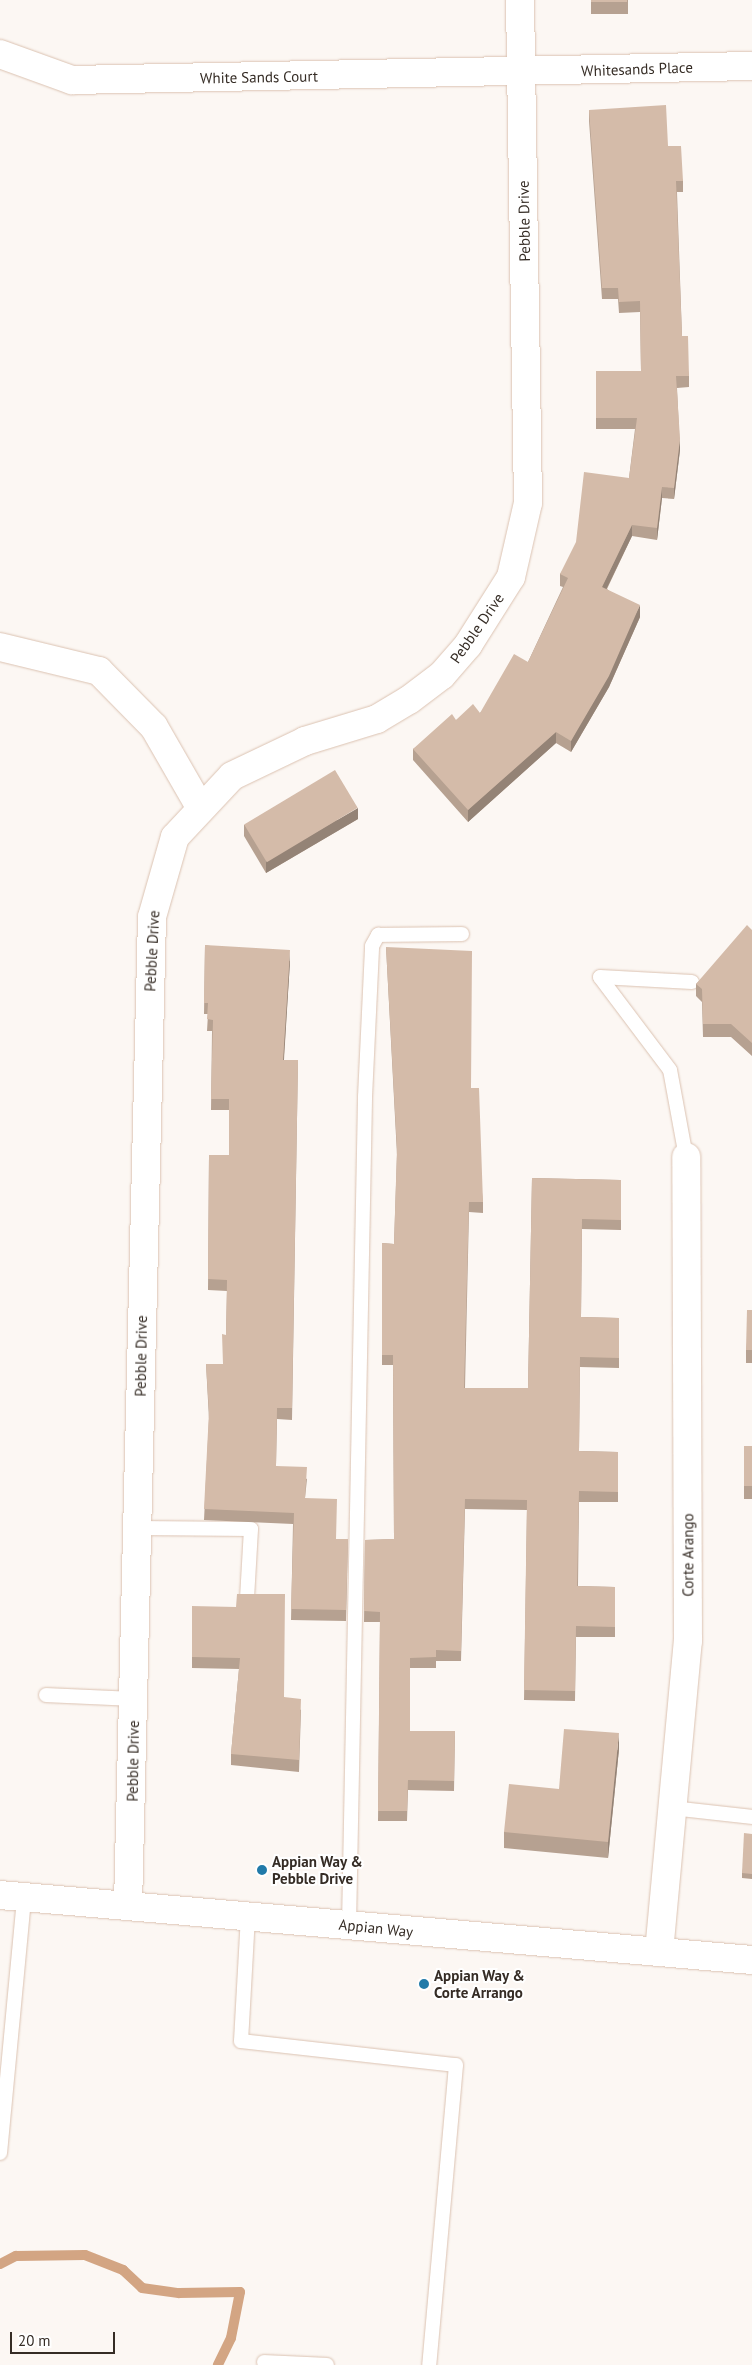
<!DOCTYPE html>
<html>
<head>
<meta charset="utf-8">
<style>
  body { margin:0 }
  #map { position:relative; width:752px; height:2365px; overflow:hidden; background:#fcf7f3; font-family:"PT Sans",sans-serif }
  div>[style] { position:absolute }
  .stream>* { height:10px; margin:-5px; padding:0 5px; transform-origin:5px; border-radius:5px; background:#d3a583 }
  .roads { filter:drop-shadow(0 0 1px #dbc2b1) drop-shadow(0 0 1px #dbc2b1) }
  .service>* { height:14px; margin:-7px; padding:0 7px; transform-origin:7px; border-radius:7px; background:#fff }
  .minor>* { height:28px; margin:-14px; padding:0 14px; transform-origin:14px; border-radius:14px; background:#fff }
  .secondary>* { height:28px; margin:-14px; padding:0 14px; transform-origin:14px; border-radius:14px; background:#fff }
  .wall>* { inset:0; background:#b6a191; transform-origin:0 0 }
  .shaded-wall>* { inset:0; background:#948376 }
  .building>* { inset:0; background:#d4bba9; transform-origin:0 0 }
  .dots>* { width:14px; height:14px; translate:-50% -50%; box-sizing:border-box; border:2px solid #fff; border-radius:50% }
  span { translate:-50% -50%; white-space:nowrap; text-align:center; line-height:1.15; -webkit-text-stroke:4px #fff; paint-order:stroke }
  .street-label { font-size:15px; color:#352c25 }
  .poi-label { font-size:15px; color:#352c25; font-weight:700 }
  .left { translate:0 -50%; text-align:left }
  .scale { position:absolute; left:10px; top:2332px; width:105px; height:22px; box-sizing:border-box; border:2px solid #352c25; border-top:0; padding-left:6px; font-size:15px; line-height:18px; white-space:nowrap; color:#352c25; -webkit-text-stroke:4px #fff; paint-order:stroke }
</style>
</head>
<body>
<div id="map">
  <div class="stream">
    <div style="left:0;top:2264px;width:18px;rotate:-27deg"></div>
    <div style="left:16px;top:2256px;width:69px;rotate:-0.8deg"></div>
    <div style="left:85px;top:2255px;width:41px;rotate:21.5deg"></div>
    <div style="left:123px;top:2270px;width:26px;rotate:43deg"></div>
    <div style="left:142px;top:2288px;width:37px;rotate:8deg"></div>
    <div style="left:179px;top:2293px;width:61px;rotate:-0.9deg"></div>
    <div style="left:240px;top:2292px;width:47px;rotate:101.1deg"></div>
    <div style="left:231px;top:2338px;width:30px;rotate:116deg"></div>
  </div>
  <div class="roads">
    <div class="service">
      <div style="left:686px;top:1157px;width:88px;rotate:-100.4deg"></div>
      <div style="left:670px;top:1070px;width:116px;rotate:-127deg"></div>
      <div style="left:600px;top:977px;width:92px;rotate:3.1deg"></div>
      <div style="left:137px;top:1528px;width:114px;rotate:0.5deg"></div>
      <div style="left:251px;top:1529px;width:69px;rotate:93.3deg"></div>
      <div style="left:46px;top:1695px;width:87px;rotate:2.6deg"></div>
      <div style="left:672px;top:1808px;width:81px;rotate:6.4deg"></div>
      <div style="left:248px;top:1916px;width:125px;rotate:93.2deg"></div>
      <div style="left:241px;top:2041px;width:216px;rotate:6.4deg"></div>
      <div style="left:456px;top:2065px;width:301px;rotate:95.1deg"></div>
      <div style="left:349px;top:1925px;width:828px;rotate:-88.89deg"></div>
      <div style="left:365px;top:1097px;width:151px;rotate:-87.3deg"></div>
      <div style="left:372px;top:946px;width:13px;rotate:-61deg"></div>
      <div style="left:378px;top:935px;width:84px;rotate:-0.7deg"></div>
      <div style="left:0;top:2153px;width:256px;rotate:-84.6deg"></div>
      <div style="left:264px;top:2362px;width:63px;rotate:2.7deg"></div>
    </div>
    <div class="minor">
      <div style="left:0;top:54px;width:77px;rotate:19.9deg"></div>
      <div style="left:72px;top:80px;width:680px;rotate:-1.18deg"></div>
      <div style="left:0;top:647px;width:102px;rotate:13.6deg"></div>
      <div style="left:99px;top:671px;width:78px;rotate:45.5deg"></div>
      <div style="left:154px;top:727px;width:92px;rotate:60.1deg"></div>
      <div style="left:128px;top:1906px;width:989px;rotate:-88.61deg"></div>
      <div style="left:152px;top:917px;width:83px;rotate:-74deg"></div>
      <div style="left:175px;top:837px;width:83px;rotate:-46.9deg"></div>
      <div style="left:232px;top:776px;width:81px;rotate:-25.6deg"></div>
      <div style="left:305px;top:741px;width:75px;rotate:-17deg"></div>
      <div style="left:377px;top:719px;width:37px;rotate:-31deg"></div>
      <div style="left:409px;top:700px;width:41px;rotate:-37.1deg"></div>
      <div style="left:442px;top:675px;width:40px;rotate:-49deg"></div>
      <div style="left:468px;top:645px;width:80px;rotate:-57.7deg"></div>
      <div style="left:511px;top:577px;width:76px;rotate:-77.1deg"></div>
      <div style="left:528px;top:503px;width:503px;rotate:-90.91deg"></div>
      <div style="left:659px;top:1952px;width:312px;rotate:-84.7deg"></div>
      <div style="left:688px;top:1641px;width:484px;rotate:-90.2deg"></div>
    </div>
    <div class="secondary">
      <div style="left:0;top:1895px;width:755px;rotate:4.94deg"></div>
    </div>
  </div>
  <div class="wall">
    <div style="left:591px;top:0;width:37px;height:14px"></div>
    <div style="clip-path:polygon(589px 110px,668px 146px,683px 181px,683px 192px,677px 192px,682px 336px,689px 376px,689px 387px,677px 388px,680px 450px,674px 499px,662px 498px,657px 540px,632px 536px,607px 589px,640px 617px,609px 687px,571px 752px,556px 743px,468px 822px,413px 760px,413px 749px,456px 720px,480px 713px,528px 662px,563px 587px,560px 586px,560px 574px,629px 478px,635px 429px,596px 429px,596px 371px,641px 371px,640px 312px,619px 313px,618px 299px,602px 299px,589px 121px)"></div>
    <div style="clip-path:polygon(358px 819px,266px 873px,244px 836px,244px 825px)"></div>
    <div style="clip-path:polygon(752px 930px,752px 1056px,731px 1037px,703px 1037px,702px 1002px,696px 996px,696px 984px)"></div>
    <div style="clip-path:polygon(205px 945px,290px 961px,284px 1060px,298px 1060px,292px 1420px,277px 1419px,276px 1466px,307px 1479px,305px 1498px,336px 1539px,348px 1539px,346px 1621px,291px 1620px,293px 1524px,204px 1520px,209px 1419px,206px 1364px,223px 1364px,226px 1335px,227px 1291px,208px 1290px,209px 1155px,229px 1155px,229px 1110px,211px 1110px,212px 1031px,207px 1031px,208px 1014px,204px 1014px)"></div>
    <div style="clip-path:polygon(386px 947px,471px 1088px,483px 1202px,483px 1213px,469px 1212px,465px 1388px,528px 1388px,532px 1178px,621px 1180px,621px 1230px,582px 1229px,581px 1317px,619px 1318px,619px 1368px,580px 1367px,579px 1451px,618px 1452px,618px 1502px,579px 1502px,578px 1586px,615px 1587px,615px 1637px,576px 1637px,575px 1701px,524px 1700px,527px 1510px,465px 1509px,461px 1661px,436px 1661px,436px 1668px,410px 1668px,410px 1731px,455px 1731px,454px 1791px,408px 1790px,407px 1821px,378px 1821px,380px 1622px,364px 1622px,365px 1540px,394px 1539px,393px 1365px,382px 1365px,382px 1243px,394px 1244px,397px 1155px)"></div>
    <div style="clip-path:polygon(752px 1310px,752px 1363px,746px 1363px,746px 1350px)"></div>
    <div style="left:744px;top:1446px;width:8px;height:53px"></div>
    <div style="clip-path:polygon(192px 1606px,284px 1697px,301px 1710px,299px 1772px,231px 1765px,231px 1754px,239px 1669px,192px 1668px)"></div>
    <div style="clip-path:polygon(619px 1749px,608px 1858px,504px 1848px,504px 1832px,559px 1789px)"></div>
    <div style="clip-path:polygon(752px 1834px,752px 1879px,742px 1878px,742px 1873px)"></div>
  </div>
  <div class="shaded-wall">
    <div style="clip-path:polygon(680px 439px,680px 450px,674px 499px,674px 488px)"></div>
    <div style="clip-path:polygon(662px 487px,662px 498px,657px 540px,657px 528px)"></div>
    <div style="clip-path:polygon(632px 525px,632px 536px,602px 598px,602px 587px)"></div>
    <div style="clip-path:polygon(640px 605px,640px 617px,609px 687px,571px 752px,571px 741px)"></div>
    <div style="clip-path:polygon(556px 732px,556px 743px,468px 822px,468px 810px)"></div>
    <div style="clip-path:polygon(358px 808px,358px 819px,266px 873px,266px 861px)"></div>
    <div style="clip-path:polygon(290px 950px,290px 961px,283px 1071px,283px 1060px)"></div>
    <div style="clip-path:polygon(619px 1733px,619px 1749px,608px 1858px,608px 1842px)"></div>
  </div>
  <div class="building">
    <div style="left:591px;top:0;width:36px;height:2px"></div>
    <div style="clip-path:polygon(666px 105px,668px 146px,681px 146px,683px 181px,676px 181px,682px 336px,688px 336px,689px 376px,676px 376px,680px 439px,674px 488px,662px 487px,657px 528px,632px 525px,602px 587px,640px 605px,609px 676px,571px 741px,556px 732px,468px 810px,413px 749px,452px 714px,456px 720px,473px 704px,480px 713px,514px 654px,528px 662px,568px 578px,560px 574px,576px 542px,584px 472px,629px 478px,637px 418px,596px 418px,596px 371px,641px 371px,640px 301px,619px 302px,618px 288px,602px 288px,589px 110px)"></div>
    <div style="left:335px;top:770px;width:44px;height:106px;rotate:59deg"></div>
    <div style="clip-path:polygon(747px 925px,752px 930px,752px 1043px,731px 1024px,703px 1024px,702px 989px,696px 984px)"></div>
    <div style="clip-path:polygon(205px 945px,290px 950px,283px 1060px,298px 1060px,292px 1408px,277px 1408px,276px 1466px,307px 1467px,305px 1498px,337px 1499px,336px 1539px,348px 1539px,346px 1610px,291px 1609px,294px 1513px,204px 1509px,209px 1412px,206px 1364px,223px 1364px,222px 1334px,226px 1335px,227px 1280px,208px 1279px,209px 1155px,229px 1155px,229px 1099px,211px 1099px,213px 1020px,207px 1019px,208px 1003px,204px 1003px)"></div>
    <div style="clip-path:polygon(386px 947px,472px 951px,471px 1088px,479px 1088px,483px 1202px,469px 1202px,464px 1388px,528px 1388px,532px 1178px,621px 1180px,621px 1220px,582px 1219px,581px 1317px,619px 1318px,619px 1358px,580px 1357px,579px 1451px,618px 1452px,618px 1492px,579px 1491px,577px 1586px,615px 1587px,615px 1627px,576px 1626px,575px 1691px,524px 1690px,527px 1500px,465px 1499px,461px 1651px,436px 1650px,436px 1657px,410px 1658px,410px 1731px,455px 1731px,454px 1781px,408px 1780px,407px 1811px,378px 1811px,380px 1612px,364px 1611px,365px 1540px,394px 1539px,393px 1355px,382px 1355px,382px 1243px,394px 1244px,397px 1149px)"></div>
    <div style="clip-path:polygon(747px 1310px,752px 1310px,752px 1350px,746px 1350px)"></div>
    <div style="left:744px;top:1446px;width:8px;height:40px"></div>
    <div style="clip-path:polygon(237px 1594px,285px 1594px,284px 1697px,301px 1699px,299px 1760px,231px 1754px,240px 1658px,192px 1657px,192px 1606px,236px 1607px)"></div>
    <div style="clip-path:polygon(564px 1729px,619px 1733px,608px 1842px,504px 1832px,509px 1784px,559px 1789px)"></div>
    <div style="clip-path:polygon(744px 1833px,752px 1834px,752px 1874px,742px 1873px)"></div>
  </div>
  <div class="dots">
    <div style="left:262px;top:1870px;background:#217aa9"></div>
    <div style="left:424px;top:1984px;background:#217aa9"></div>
  </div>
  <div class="street-label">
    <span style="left:637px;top:69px;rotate:-2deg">Whitesands Place</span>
    <span style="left:259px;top:77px;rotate:-1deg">White Sands Court</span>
    <span style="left:524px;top:221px;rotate:-91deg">Pebble Drive</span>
    <span style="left:477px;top:628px;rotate:-55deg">Pebble Drive</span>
    <span style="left:152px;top:951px;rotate:-87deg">Pebble Drive</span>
    <span style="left:141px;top:1356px;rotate:-89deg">Pebble Drive</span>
    <span style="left:688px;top:1555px;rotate:-90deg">Corte Arango</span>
    <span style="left:133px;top:1761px;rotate:-89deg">Pebble Drive</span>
    <span style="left:376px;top:1928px;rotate:6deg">Appian Way</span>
  </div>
  <div class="poi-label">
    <span class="left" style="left:272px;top:1870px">Appian Way &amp;<br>Pebble Drive</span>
    <span class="left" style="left:434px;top:1984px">Appian Way &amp;<br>Corte Arrango</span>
  </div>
  <div class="scale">20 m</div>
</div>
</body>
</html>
